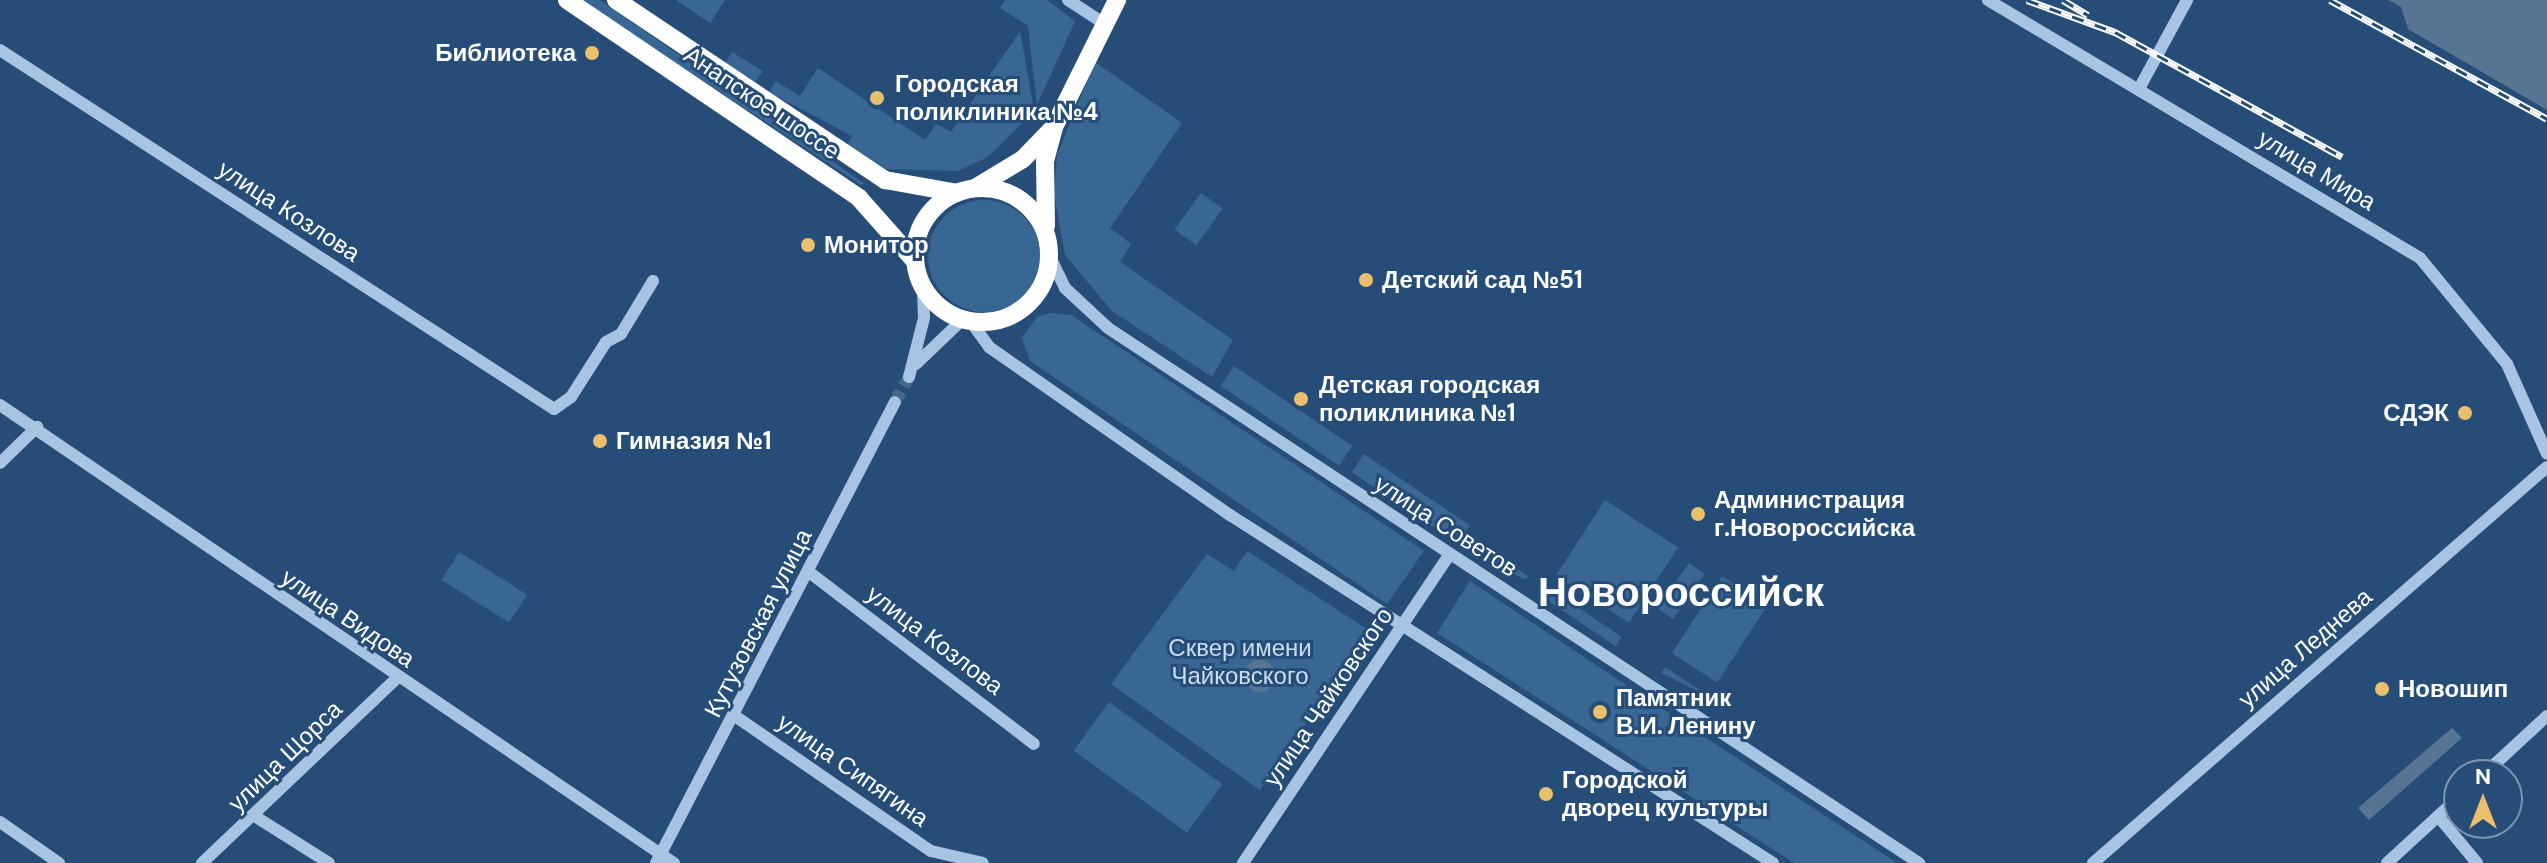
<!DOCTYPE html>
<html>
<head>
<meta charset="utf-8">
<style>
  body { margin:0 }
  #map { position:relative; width:2547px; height:863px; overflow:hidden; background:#264d77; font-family:"DM Sans",sans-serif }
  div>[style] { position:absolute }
  .green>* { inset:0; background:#396794; transform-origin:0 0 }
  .round { border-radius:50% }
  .water>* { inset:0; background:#577492 }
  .minor-tunnel>* { height:12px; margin-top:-6px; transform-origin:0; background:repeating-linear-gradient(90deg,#47688b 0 12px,transparent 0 18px) }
  .minor>* { height:12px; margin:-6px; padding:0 6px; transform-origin:6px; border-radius:6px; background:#a7c5e2 }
  .highway>* { height:18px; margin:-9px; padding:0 9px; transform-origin:9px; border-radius:9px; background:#fff }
  .highway>.ring { margin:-9px; padding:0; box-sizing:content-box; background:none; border:18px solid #fff; border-radius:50% }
  .rail>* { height:7px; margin-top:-3.5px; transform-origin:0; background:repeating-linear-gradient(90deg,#264d77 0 12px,#fff 0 24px); box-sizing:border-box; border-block:2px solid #fff }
  .dots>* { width:22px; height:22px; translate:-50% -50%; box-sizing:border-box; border:4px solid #264d77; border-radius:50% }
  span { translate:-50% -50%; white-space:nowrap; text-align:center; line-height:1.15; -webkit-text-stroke:6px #264d77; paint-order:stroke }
  .poi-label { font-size:24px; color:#fff; font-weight:700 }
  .right { translate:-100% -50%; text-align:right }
  .left { translate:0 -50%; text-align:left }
  .street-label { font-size:24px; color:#fff }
  .park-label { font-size:24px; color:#c9def2 }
  .town-label { font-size:40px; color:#fff; font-weight:700 }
  .north { position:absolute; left:2443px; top:759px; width:80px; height:80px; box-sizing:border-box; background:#264d77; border:2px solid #7d94ad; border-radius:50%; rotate:0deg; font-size:22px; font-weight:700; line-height:32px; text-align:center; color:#fff }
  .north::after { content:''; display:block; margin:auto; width:28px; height:36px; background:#ebc06c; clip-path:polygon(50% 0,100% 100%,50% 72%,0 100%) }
</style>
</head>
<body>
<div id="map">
  <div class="green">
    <div style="clip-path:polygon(581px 0,600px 0,865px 184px,861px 185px)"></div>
    <div style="clip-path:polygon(676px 0,725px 0,710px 23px)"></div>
    <div style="clip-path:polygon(1005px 0,1047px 0,1075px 21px,1037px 105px,1028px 26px,1000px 8px)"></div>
    <div style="clip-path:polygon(1020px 31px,1034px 111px,988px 157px,958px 171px,886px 169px,846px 147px,852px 136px,769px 92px,776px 81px,800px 96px,818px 68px,925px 140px,936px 124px,951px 132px)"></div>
    <div style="left:732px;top:52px;width:36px;height:13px;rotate:32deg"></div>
    <div style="clip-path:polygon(1095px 62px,1182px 123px,1110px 228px,1131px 244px,1120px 262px,1233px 340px,1212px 377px,1112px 311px,1065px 255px,1054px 194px,1057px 155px)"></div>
    <div style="left:1201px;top:193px;width:27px;height:45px;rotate:36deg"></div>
    <div class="round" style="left:928px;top:200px;width:112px;height:112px"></div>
    <div style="clip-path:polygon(1051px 313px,1071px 315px,1424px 551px,1387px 604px,1030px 361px,1022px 338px,1037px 317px)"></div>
    <div style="left:1234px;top:366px;width:143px;height:24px;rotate:34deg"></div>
    <div style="left:1364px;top:454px;width:128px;height:22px;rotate:34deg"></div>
    <div style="left:1605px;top:500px;width:87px;height:90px;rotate:33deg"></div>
    <div style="clip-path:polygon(1487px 549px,1528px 576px,1526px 580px,1482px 558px)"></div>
    <div style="clip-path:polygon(1247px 551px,1370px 631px,1260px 790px,1111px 684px,1207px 554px,1234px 571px)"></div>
    <div style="left:459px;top:552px;width:80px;height:33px;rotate:32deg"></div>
    <div style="left:1689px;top:563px;width:19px;height:55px;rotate:35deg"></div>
    <div style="left:1722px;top:576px;width:54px;height:92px;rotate:33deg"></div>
    <div style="clip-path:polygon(1470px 581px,1682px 722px,1897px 863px,1794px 863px,1437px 633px)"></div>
    <div style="left:1543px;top:584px;width:95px;height:11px;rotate:34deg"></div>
    <div style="clip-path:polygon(1665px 667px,1710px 697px,1661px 673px)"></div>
    <div style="left:1109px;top:702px;width:140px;height:60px;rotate:36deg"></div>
  </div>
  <div class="water">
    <div style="clip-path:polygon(2388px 0,2547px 0,2547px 110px,2408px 29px,2401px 7px)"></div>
    <div class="round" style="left:1244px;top:660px;width:32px;height:32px"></div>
    <div style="clip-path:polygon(2452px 728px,2462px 738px,2369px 820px,2358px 808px)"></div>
  </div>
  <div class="minor-tunnel">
    <div style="left:895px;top:402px;width:29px;rotate:-61deg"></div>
  </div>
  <div class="minor">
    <div style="left:1068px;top:0;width:44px;rotate:33deg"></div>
    <div style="left:1988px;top:0;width:503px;rotate:30.85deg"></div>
    <div style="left:2420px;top:258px;width:137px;rotate:50.6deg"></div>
    <div style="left:2507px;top:364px;width:98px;rotate:66deg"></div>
    <div style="left:0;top:50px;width:660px;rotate:32.94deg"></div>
    <div style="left:554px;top:409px;width:21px;rotate:-35deg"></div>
    <div style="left:571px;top:397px;width:65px;rotate:-57.5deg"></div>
    <div style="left:606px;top:342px;width:17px;rotate:-28deg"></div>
    <div style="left:621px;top:334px;width:62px;rotate:-58.9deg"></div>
    <div style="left:2140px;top:87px;width:99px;rotate:-61.6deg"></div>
    <div style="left:1050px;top:257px;width:34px;rotate:64deg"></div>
    <div style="left:1065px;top:288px;width:59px;rotate:42.9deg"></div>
    <div style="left:1108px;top:328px;width:972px;rotate:33.41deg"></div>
    <div style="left:971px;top:322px;width:31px;rotate:54deg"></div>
    <div style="left:989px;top:347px;width:294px;rotate:34.9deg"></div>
    <div style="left:1230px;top:515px;width:645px;rotate:32.66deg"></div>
    <div style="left:916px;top:364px;width:64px;rotate:-43.7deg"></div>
    <div style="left:909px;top:377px;width:61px;rotate:-75.7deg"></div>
    <div style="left:924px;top:318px;width:32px;rotate:-92deg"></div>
    <div style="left:0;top:405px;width:815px;rotate:34.2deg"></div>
    <div style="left:0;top:463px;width:52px;rotate:-44.2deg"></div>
    <div style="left:809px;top:572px;width:283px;rotate:37.4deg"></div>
    <div style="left:735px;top:716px;width:238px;rotate:34.6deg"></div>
    <div style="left:931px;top:851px;width:53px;rotate:13deg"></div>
    <div style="left:2483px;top:775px;width:87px;rotate:-42.7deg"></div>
    <div style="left:2438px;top:816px;width:61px;rotate:50.3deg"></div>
    <div style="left:256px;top:817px;width:86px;rotate:32.2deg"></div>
    <div style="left:0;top:822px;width:72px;rotate:34.8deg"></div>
    <div style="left:202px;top:863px;width:269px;rotate:-43.5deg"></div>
    <div style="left:656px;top:863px;width:519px;rotate:-62.6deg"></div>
    <div style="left:1243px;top:863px;width:371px;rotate:-56.2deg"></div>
    <div style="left:2093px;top:863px;width:602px;rotate:-41.1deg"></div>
    <div style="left:2387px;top:863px;width:98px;rotate:-42.5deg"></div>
  </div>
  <div class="highway">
    <div style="left:567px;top:0;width:353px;rotate:34.1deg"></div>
    <div style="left:859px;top:198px;width:84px;rotate:48.4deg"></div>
    <div style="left:616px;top:0;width:324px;rotate:33.8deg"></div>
    <div style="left:885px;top:180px;width:73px;rotate:10.2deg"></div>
    <div style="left:975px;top:188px;width:56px;rotate:-31.1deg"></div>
    <div style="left:1023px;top:159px;width:42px;rotate:-46deg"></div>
    <div class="ring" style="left:915px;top:188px;width:116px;height:116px"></div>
    <div style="left:1046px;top:226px;width:65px;rotate:-90.9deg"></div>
    <div style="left:1045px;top:161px;width:35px;rotate:-75deg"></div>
    <div style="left:1054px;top:127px;width:142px;rotate:-63.6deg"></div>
  </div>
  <div class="rail">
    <div style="left:2027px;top:0;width:94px;rotate:20deg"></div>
    <div style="left:2115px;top:32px;width:259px;rotate:28.8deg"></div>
    <div style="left:2063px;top:0;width:29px;rotate:31deg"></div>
    <div style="left:2330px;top:0;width:247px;rotate:28.7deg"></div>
  </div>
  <div class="dots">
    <div style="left:592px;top:53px;background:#ebc06c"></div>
    <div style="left:877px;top:98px;background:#ebc06c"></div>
    <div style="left:808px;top:245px;background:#ebc06c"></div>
    <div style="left:1366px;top:280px;background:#ebc06c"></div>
    <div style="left:1301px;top:399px;background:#ebc06c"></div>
    <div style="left:2465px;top:413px;background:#ebc06c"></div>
    <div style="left:600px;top:441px;background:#ebc06c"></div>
    <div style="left:1698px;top:514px;background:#ebc06c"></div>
    <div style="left:2382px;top:689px;background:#ebc06c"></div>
    <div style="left:1600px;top:712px;background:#ebc06c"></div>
    <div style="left:1546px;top:794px;background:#ebc06c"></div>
  </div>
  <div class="poi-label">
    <span class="right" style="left:576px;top:53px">Библиотека</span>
    <span class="left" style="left:895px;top:98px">Городская<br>поликлиника №4</span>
    <span class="left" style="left:824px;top:245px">Монитор</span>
    <span class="left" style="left:1382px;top:280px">Детский сад №51</span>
    <span class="left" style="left:1319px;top:399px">Детская городская<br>поликлиника №1</span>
    <span class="right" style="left:2449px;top:413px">СДЭК</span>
    <span class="left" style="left:616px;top:441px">Гимназия №1</span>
    <span class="left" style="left:1714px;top:514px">Администрация<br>г.Новороссийска</span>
    <span class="left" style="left:2398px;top:689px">Новошип</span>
    <span class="left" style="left:1616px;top:712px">Памятник<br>В.И. Ленину</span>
    <span class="left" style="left:1562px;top:794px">Городской<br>дворец культуры</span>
  </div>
  <div class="street-label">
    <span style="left:762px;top:103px;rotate:34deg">Анапское шоссе</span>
    <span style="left:2317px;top:170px;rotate:31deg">улица Мира</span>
    <span style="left:289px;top:211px;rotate:33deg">улица Козлова</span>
    <span style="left:1446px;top:526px;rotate:33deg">улица Советов</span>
    <span style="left:348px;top:618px;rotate:34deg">улица Видова</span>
    <span style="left:758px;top:623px;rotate:-63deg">Кутузовская улица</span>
    <span style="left:935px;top:640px;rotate:37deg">улица Козлова</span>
    <span style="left:2305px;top:648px;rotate:-41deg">улица Леднева</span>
    <span style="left:1328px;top:697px;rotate:-56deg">улица Чайковского</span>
    <span style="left:285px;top:756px;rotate:-44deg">улица Щорса</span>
    <span style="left:853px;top:770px;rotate:35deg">улица Сипягина</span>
  </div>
  <div class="park-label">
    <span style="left:1240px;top:662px">Сквер имени<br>Чайковского</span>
  </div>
  <div class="town-label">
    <span style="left:1681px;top:592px">Новороссийск</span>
  </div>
  <div class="north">N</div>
</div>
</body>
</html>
